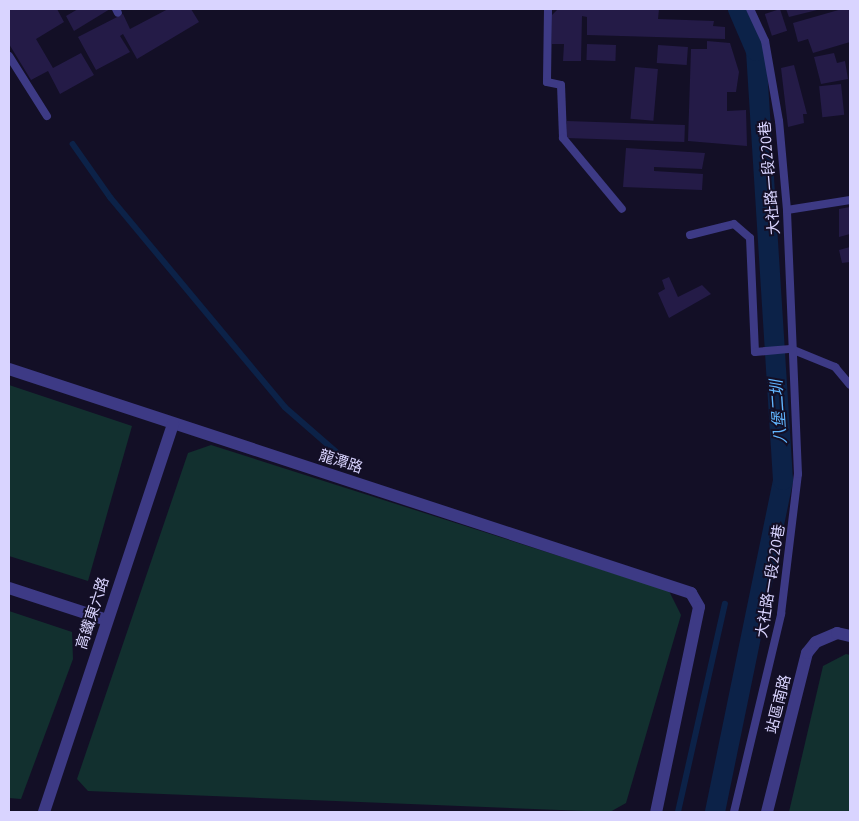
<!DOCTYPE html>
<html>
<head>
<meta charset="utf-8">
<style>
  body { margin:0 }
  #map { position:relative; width:859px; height:821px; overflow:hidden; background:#130f26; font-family:"PT Sans","Noto Sans TC",sans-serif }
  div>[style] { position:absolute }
  .green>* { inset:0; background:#12302f }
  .stream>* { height:5.5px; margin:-2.75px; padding:0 2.75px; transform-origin:2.75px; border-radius:2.75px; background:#0c2248 }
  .canal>* { height:20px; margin:-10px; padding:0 10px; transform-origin:10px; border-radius:10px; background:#0c2248 }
  .building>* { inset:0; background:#241b47; transform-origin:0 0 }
  .service>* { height:8px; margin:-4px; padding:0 4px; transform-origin:4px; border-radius:4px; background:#3d3a85 }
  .minor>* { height:12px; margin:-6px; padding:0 6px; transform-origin:6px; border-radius:6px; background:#3d3a85 }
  span { translate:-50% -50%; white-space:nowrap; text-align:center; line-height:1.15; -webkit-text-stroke:4px #130f26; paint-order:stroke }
  .street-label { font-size:15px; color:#d9d4ff }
  .water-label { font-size:16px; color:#62b6ff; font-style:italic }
  .frame { position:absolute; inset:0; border:10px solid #d9d4ff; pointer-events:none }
</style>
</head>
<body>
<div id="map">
  <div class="green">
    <div style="clip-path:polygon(9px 385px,132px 426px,88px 581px,9px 556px)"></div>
    <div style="clip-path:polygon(211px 445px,669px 591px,681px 615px,626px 803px,610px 812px,88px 791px,77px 779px,188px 453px)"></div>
    <div style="clip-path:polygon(9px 611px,72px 632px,73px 659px,21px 799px,9px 798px)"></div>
    <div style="clip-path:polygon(846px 654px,850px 655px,850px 812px,789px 812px,823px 666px)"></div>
  </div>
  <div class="stream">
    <div style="left:73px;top:144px;width:66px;rotate:54.9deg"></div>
    <div style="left:111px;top:198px;width:272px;rotate:50.2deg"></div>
    <div style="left:285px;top:407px;width:84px;rotate:41.1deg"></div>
    <div style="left:678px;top:812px;width:213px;rotate:-77.3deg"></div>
  </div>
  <div class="canal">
    <div style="left:715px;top:812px;width:339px;rotate:-78.4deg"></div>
    <div style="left:783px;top:480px;width:430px;rotate:-93.6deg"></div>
    <div style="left:756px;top:51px;width:46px;rotate:-113.2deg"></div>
  </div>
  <div class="building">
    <div style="clip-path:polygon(9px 9px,57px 9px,64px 22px,36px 39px,53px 68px,81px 53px,94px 75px,60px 94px,48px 71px,31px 80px,9px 44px)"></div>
    <div style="clip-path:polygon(78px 9px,110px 9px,74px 31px,66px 16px)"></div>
    <div style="clip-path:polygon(168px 9px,191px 9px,199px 22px,137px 59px,123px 34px,120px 36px,130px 52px,96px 70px,78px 37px,123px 14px,130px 29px)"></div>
    <div style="clip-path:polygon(558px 9px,659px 9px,658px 19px,714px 21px,713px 26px,725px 27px,725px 39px,587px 35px,587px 17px,582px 16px,581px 61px,563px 61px,564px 44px,552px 44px,552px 15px)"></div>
    <div style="left:780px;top:9px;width:23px;height:16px;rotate:72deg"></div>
    <div style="clip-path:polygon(786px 9px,821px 9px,789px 17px)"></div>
    <div style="clip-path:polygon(842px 9px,850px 9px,850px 42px,813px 53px,808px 39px,798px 42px,793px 23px)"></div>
    <div style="clip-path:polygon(707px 41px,730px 43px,739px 72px,736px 92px,727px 92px,727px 111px,746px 110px,747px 146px,688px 141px,691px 49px,707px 49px)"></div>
    <div style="left:587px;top:44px;width:29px;height:16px;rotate:2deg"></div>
    <div style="left:658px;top:45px;width:30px;height:18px;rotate:4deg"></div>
    <div style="clip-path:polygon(834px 53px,837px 63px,845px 61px,848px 79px,821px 84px,814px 57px)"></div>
    <div style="clip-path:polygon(794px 65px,807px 114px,803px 114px,804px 123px,788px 127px,781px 68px)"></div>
    <div style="left:635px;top:67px;width:23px;height:52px;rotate:5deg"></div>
    <div style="left:841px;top:84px;width:31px;height:22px;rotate:84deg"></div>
    <div style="left:567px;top:121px;width:118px;height:17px;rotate:2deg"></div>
    <div style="clip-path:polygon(626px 148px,705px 153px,702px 169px,654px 167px,654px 171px,703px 174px,702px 190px,623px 187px)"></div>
    <div style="clip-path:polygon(850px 207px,850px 234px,839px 237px,839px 209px)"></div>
    <div style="clip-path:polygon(850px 247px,850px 262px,842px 263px,839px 250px)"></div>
    <div style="clip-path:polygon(669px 277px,678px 297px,702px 285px,711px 294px,669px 318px,658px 293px,665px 289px,662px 280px)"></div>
  </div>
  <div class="service">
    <div style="left:116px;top:9px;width:4px;rotate:63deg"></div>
    <div style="left:548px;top:9px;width:73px;rotate:90.8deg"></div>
    <div style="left:547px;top:82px;width:14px;rotate:12deg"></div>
    <div style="left:561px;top:85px;width:53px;rotate:87.8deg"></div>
    <div style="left:563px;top:138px;width:92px;rotate:50.3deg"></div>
    <div style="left:9px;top:56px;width:71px;rotate:57.7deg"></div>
    <div style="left:787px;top:210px;width:64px;rotate:-9deg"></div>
    <div style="left:690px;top:235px;width:45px;rotate:-14deg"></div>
    <div style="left:734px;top:224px;width:21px;rotate:41deg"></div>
    <div style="left:750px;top:238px;width:114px;rotate:87.5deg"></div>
    <div style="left:755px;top:352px;width:36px;rotate:-5deg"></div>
    <div style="left:791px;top:349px;width:48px;rotate:22.2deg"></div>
    <div style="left:835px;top:367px;width:23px;rotate:50deg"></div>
    <div style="left:734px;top:812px;width:204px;rotate:-76.6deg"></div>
    <div style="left:781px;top:614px;width:141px;rotate:-83.1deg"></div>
    <div style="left:798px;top:474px;width:264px;rotate:-92.4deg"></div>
    <div style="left:787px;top:210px;width:89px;rotate:-95.1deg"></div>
    <div style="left:779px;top:121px;width:81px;rotate:-99.9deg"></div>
    <div style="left:765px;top:41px;width:35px;rotate:-115deg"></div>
  </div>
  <div class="minor">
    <div style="left:9px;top:369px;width:718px;rotate:18.18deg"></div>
    <div style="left:691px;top:593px;width:16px;rotate:60deg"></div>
    <div style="left:699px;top:607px;width:209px;rotate:101.8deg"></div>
    <div style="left:9px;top:588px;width:103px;rotate:18.1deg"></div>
    <div style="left:44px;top:812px;width:409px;rotate:-71.6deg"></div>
    <div style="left:767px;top:812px;width:164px;rotate:-75.9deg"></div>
    <div style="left:807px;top:653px;width:14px;rotate:-51deg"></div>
    <div style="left:816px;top:642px;width:23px;rotate:-23deg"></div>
    <div style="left:837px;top:633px;width:13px;rotate:13deg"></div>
  </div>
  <div class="street-label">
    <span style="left:769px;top:178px;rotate:-95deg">大社路一段220巷</span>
    <span style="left:341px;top:461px;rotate:18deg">龍潭路</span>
    <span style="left:770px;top:581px;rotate:-81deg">大社路一段220巷</span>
    <span style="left:92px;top:613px;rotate:-72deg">高鐵東六路</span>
    <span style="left:778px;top:704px;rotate:-76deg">站區南路</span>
  </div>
  <div class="water-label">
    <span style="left:778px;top:412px;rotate:-94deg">八堡二圳</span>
  </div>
  <div class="frame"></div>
</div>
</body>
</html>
